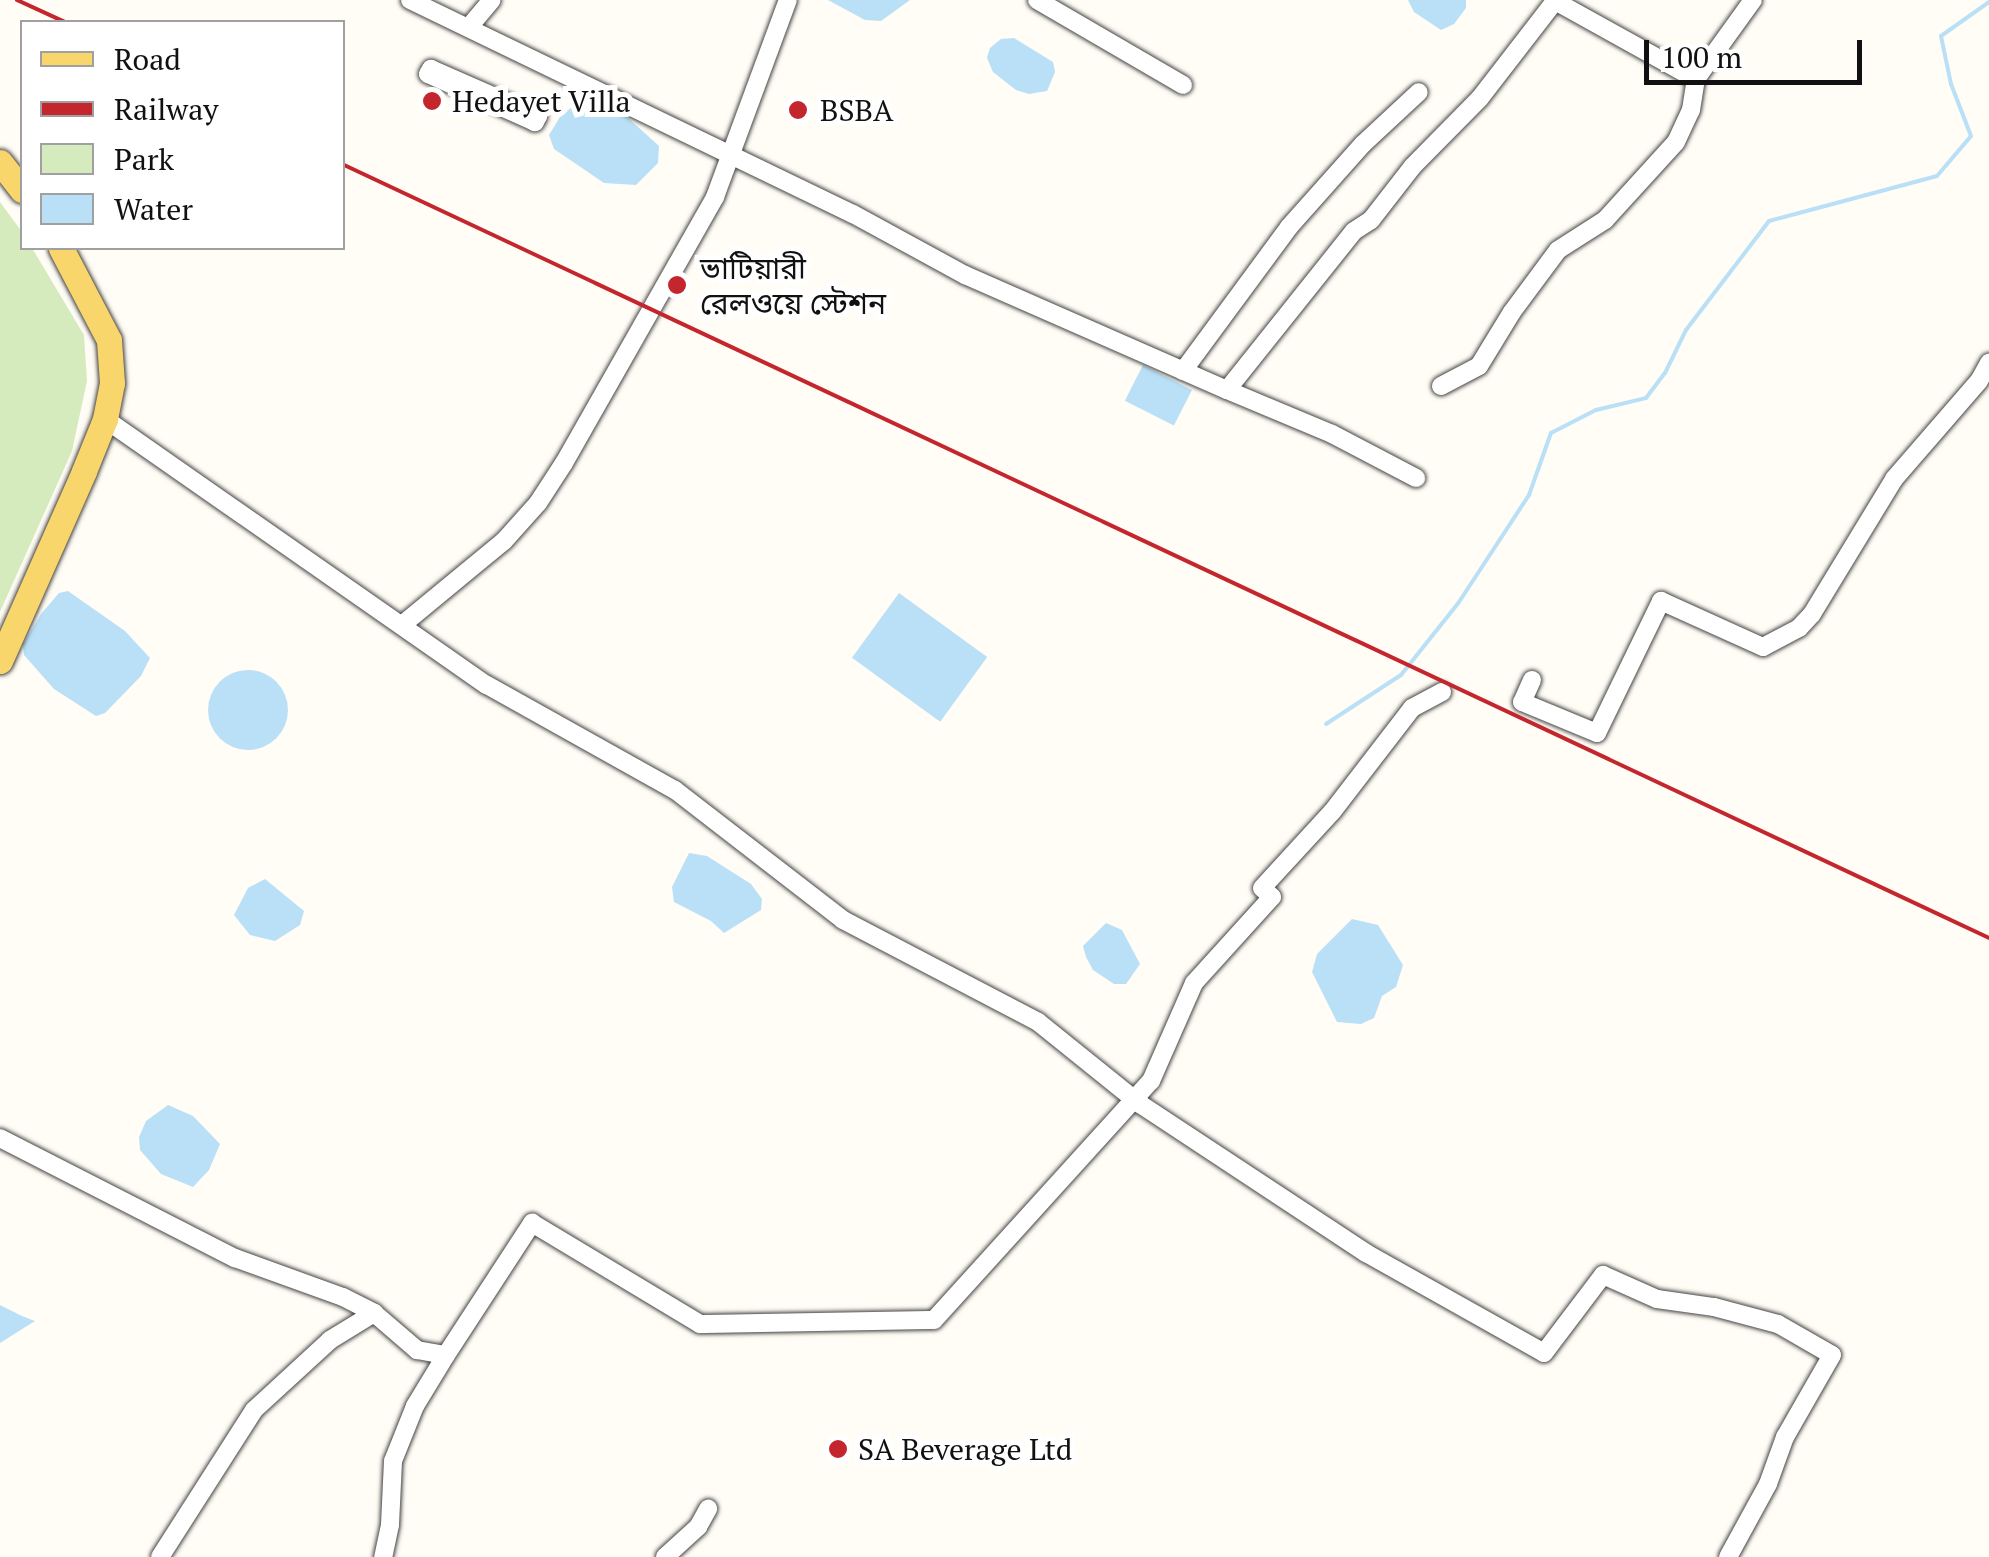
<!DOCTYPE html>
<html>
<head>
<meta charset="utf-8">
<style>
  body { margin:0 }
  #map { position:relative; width:1989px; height:1557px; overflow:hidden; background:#fffdf5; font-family:"PT Serif","Noto Sans Bengali",serif }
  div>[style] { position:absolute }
  .green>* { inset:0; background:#d5ebbd }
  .water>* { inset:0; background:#b9e0f7; transform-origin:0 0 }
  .round { border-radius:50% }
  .stream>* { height:4px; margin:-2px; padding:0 2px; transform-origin:2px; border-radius:2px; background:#b9e0f7 }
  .roads { filter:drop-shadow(0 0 2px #444) drop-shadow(0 0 2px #444) }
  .street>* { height:18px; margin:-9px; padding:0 9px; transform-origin:9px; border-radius:9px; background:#fff }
  .primary>* { height:25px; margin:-12.5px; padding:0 12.5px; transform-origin:12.5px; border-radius:12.5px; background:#f9d66b }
  .rail>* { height:4px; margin:-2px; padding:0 2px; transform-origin:2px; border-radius:2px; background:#c4262e }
  .dots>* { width:28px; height:28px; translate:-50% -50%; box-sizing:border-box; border:5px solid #fff; border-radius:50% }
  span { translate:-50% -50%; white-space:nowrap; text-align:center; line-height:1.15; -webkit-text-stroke:10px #fff; paint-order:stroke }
  .poi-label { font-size:30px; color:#111 }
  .left { translate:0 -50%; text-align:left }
  .legend { position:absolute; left:20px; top:20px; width:325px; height:230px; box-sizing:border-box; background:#fff; border:2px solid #a0a0a0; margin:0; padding:12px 18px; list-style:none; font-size:30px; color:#111 }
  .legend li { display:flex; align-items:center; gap:20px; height:50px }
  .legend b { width:50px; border:2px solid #a0a0a0 }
  .scale { position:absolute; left:1644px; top:40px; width:218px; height:45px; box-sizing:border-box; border:5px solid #111; border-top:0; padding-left:12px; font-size:30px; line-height:35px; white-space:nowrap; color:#111; -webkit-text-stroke:8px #fff; paint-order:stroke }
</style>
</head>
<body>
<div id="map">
  <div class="green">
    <div style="clip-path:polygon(0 202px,22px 232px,22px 248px,32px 248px,84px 335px,87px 381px,72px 451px,0 612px)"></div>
  </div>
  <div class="water">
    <div style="clip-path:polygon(828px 0,910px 0,881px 21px,865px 20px)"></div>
    <div style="clip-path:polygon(1408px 0,1466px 0,1466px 8px,1454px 24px,1441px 30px,1414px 12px)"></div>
    <div style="clip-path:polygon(1014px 38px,1053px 62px,1055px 72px,1047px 91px,1029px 94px,1016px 90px,993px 72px,987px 58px,990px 48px,1001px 39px)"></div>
    <div style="clip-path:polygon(594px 102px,627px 117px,659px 146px,658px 163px,636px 185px,604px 183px,554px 149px,549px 135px,560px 117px,572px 107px)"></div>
    <div style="left:1143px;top:365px;width:55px;height:40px;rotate:27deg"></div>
    <div style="clip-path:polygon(68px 591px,125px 631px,150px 658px,141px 676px,105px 713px,96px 716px,54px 689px,24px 655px,23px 644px,41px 614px,59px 593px)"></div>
    <div style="left:899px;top:593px;width:109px;height:80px;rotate:36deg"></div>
    <div class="round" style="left:208px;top:670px;width:80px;height:80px"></div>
    <div style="clip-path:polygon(689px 853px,707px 856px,751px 884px,762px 899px,761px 910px,724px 933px,711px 921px,674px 902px,672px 887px)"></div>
    <div style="clip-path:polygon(265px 879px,304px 911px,300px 925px,275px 941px,250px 935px,234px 915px,248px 888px)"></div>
    <div style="clip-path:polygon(1352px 919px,1378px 925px,1403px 965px,1396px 987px,1382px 996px,1374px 1018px,1361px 1024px,1337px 1022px,1312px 972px,1317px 954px)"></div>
    <div style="clip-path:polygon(1106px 923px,1122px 930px,1140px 964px,1126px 984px,1114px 984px,1093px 970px,1086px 957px,1083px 946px)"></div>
    <div style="clip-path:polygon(168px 1105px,193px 1116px,220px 1144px,209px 1170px,193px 1187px,161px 1174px,140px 1150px,139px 1137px,146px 1121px)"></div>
    <div style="clip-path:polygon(0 1305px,22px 1316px,35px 1321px,0 1343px)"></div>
  </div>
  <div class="stream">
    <div style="left:1326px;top:724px;width:90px;rotate:-33.2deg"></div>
    <div style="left:1401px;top:675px;width:93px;rotate:-51.5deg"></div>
    <div style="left:1459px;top:602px;width:128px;rotate:-56.8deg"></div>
    <div style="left:1529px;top:495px;width:66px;rotate:-70.5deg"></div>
    <div style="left:1551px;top:433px;width:51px;rotate:-27.1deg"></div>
    <div style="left:1596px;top:410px;width:51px;rotate:-13.5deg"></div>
    <div style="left:1646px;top:398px;width:31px;rotate:-53deg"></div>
    <div style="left:1665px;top:373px;width:48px;rotate:-64deg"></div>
    <div style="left:1686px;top:330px;width:137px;rotate:-52.7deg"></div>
    <div style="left:1769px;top:221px;width:174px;rotate:-15deg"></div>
    <div style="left:1937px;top:176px;width:52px;rotate:-49.6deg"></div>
    <div style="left:1971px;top:136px;width:56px;rotate:-111deg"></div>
    <div style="left:1951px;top:84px;width:49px;rotate:-101.8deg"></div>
    <div style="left:1941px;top:36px;width:59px;rotate:-35.3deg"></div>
  </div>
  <div class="roads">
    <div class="street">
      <div style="left:410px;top:0;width:492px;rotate:25.8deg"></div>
      <div style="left:853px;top:214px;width:128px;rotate:28.6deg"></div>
      <div style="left:965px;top:275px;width:286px;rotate:23.7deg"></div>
      <div style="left:1227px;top:390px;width:203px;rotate:-51.4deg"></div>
      <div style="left:1354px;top:231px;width:20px;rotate:-33deg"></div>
      <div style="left:1371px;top:220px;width:68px;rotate:-52.1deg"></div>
      <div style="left:1413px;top:166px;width:95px;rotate:-45.4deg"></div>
      <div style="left:1480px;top:98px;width:123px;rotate:-52.3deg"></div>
      <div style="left:1555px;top:1px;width:161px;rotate:29deg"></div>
      <div style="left:1696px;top:79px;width:97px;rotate:-54.2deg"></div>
      <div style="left:1037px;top:0;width:169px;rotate:30.2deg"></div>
      <div style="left:469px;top:27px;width:35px;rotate:-50deg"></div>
      <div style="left:431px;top:69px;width:117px;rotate:23.7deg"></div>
      <div style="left:538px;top:116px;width:7px;rotate:117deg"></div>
      <div style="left:535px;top:122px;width:117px;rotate:-155.8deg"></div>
      <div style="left:428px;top:74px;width:6px;rotate:-59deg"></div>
      <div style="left:1183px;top:371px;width:179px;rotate:-53.6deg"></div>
      <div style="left:1289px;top:227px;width:111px;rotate:-48.3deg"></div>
      <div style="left:1363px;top:144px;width:76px;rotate:-42.9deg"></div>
      <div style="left:1441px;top:386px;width:43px;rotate:-27.8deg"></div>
      <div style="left:1479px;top:366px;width:63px;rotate:-58.6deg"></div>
      <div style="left:1512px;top:312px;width:77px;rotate:-53.4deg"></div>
      <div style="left:1558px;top:250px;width:56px;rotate:-32.6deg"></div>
      <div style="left:1605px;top:220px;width:105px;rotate:-47.7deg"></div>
      <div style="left:1676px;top:142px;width:35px;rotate:-65deg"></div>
      <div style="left:1691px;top:110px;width:31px;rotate:-81deg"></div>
      <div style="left:1227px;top:390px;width:114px;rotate:22.7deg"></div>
      <div style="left:1332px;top:434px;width:95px;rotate:27.6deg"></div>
      <div style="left:105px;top:419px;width:465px;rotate:34.9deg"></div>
      <div style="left:487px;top:685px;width:215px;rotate:29.2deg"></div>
      <div style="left:675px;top:790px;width:212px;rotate:37.7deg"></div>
      <div style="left:843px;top:920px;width:220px;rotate:27.6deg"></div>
      <div style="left:1038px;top:1022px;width:131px;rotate:38.8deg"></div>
      <div style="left:1140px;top:1104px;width:271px;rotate:33.4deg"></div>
      <div style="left:1366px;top:1253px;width:204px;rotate:29.3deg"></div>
      <div style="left:1544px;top:1353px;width:98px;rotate:-52.9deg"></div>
      <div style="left:1603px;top:1275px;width:59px;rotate:24deg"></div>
      <div style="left:1657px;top:1299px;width:58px;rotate:8deg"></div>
      <div style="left:1714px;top:1307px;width:66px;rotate:14.9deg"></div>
      <div style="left:1778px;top:1324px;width:62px;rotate:29.9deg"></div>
      <div style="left:1832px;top:1355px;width:95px;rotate:119.8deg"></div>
      <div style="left:1785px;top:1437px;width:50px;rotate:109.9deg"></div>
      <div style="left:1768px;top:1484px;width:83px;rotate:118.7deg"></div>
      <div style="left:402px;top:625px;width:132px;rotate:-39.5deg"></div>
      <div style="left:504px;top:541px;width:51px;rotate:-48.2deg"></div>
      <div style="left:538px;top:503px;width:48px;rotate:-57deg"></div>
      <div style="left:564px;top:463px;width:306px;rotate:-60.4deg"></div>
      <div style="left:715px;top:197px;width:210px;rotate:-69.7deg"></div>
      <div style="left:1532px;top:680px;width:24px;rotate:114deg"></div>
      <div style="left:1522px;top:702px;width:81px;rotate:22.5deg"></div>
      <div style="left:1597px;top:733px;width:147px;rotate:-64.1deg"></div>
      <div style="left:1661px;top:601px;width:112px;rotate:24.3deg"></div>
      <div style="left:1763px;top:647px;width:41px;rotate:-27.8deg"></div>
      <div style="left:1799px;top:628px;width:19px;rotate:-47deg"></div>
      <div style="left:1812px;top:614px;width:158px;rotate:-58.7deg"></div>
      <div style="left:1894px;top:479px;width:130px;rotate:-49.1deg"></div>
      <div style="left:1979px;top:381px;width:21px;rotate:-61deg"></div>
      <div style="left:0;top:1138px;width:264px;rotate:27.1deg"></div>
      <div style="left:235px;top:1258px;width:115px;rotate:19.9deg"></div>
      <div style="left:343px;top:1297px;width:35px;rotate:27deg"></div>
      <div style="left:374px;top:1313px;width:57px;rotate:40.7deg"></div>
      <div style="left:417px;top:1350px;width:29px;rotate:10deg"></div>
      <div style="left:446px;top:1355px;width:60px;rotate:121.3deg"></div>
      <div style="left:415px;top:1406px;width:59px;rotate:111.8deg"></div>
      <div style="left:393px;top:1461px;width:64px;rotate:92.7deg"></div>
      <div style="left:390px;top:1525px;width:33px;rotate:102deg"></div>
      <div style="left:446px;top:1355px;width:158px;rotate:-56.9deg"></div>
      <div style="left:532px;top:1223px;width:196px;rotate:31deg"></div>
      <div style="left:700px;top:1324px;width:234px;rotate:-1deg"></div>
      <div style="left:934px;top:1320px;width:323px;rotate:-47.8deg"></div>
      <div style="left:1151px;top:1081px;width:107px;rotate:-66.3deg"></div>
      <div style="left:1194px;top:983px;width:116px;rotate:-47.8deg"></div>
      <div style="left:1272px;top:897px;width:13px;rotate:-138deg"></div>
      <div style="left:1262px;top:888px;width:103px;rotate:-47.4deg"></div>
      <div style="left:1332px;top:812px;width:131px;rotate:-52.4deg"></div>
      <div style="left:1412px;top:708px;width:34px;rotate:-28deg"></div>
      <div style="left:160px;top:1557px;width:174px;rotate:-57.4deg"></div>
      <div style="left:254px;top:1410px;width:103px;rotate:-42.6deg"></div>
      <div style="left:330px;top:1340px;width:52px;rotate:-31.5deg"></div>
      <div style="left:665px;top:1557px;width:45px;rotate:-42.3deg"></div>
      <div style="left:698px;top:1527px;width:21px;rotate:-61deg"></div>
    </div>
    <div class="primary">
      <div style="left:0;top:162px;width:36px;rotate:52deg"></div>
      <div style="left:0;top:661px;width:208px;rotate:-66.1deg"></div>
      <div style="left:84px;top:471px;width:56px;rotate:-68deg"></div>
      <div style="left:105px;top:419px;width:37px;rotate:-79deg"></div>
      <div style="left:112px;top:383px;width:43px;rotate:-94deg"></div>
      <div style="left:109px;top:340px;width:104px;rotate:-117.6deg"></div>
    </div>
  </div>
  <div class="rail">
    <div style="left:17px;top:0;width:53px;rotate:24.6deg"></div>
    <div style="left:342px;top:164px;width:1820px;rotate:25.17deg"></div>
  </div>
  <div class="dots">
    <div style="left:432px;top:101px;background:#c4262e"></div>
    <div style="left:798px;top:110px;background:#c4262e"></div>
    <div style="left:677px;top:285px;background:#c4262e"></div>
    <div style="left:838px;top:1449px;background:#c4262e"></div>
  </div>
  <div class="poi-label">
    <span class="left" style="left:452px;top:101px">Hedayet Villa</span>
    <span class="left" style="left:820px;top:110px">BSBA</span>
    <span class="left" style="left:700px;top:285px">ভাটিয়ারী<br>রেলওয়ে স্টেশন</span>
    <span class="left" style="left:858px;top:1449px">SA Beverage Ltd</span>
  </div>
  <ul class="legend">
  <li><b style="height:12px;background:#f9d66b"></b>Road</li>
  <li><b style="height:12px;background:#c4262e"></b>Railway</li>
  <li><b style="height:28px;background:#d5ebbd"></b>Park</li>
  <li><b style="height:28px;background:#b9e0f7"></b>Water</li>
  </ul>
  <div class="scale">100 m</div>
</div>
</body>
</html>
